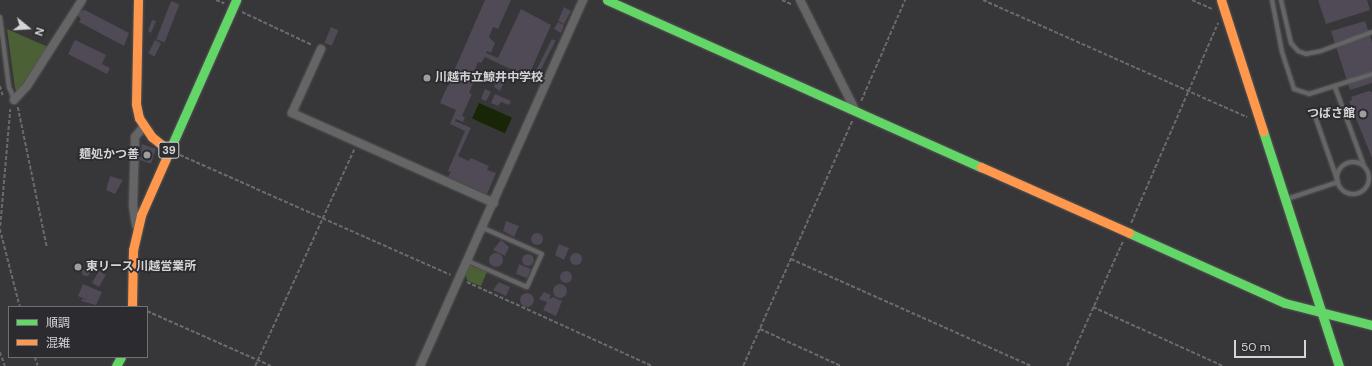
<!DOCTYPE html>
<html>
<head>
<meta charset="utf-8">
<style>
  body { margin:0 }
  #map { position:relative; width:1372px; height:366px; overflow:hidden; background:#373638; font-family:"DM Sans","Noto Sans JP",sans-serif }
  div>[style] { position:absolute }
  .green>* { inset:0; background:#4c6035 }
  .water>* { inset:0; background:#182507; transform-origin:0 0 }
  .building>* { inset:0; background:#4f4a56; transform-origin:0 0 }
  .round { border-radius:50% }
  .path>* { height:1.5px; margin-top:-0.75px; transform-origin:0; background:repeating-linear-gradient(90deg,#6a696b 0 4px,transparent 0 6px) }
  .roads { filter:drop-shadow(0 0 1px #565557) drop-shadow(0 0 1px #565557) }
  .lane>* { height:4px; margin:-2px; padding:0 2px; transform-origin:2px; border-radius:2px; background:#656566 }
  .lane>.ring { margin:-2px; padding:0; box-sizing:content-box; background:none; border:4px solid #656566; border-radius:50% }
  .street>* { height:8px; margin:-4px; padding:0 4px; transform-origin:4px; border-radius:4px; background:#656566 }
  .fast>* { height:9px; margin:-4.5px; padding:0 4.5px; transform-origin:4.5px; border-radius:4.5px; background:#63d668 }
  .slow>* { height:9px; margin:-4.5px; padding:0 4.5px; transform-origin:4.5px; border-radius:4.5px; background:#ff974d }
  .dots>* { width:11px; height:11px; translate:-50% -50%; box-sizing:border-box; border:2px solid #2c2b2f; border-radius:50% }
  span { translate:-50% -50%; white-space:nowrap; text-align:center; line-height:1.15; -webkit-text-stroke:3.5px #2c2b2f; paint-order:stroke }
  .shield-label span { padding:1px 3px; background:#2c2b2f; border:1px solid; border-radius:3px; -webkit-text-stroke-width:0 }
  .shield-label { font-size:11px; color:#d5d4d7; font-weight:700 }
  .poi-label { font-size:12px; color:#d5d4d7; font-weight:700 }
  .left { translate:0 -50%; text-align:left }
  .right { translate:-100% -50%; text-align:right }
  .legend { position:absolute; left:8px; top:306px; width:140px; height:52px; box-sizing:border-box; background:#2c2b2f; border:1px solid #706f72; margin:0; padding:5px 7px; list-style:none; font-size:12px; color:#d5d4d7 }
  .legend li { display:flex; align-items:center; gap:8px; height:20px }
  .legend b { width:20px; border:1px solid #706f72 }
  .north { position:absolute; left:8px; top:8px; width:40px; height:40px; -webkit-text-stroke:3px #2c2b2f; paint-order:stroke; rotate:108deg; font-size:11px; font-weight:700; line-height:16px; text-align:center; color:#d5d4d7 }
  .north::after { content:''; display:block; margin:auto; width:14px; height:18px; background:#d5d4d7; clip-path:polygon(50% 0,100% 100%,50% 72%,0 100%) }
  .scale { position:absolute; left:1234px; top:340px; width:72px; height:18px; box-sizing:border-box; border:2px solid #d5d4d7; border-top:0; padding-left:5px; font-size:12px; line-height:14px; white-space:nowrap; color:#d5d4d7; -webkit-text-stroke:3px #2c2b2f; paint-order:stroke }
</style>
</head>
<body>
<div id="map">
  <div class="green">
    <div style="clip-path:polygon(7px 29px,48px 47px,17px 92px,15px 88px)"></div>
    <div style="clip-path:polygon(469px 265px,487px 272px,481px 286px,468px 281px,465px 274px)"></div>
  </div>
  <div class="water">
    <div style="left:479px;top:103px;width:36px;height:17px;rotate:24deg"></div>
  </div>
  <div class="building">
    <div style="clip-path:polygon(485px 0,511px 0,498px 29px,493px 27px,489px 37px,495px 43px,491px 53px,487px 51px,486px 53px,498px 58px,521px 9px,551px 25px,528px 77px,485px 57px,481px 63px,478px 62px,474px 72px,477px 74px,469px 93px,472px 94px,462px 116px,465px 117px,463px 122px,456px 119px,455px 121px,471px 128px,458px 156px,469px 161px,471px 158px,489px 166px,487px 170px,496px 173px,487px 194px,448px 177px,451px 172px,448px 171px,465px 131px,450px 124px,456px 110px,440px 103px)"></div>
    <div style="clip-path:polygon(1318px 0,1367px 0,1370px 10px,1326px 24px)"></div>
    <div style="left:171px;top:1px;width:9px;height:41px;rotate:21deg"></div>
    <div style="clip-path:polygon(564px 7px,571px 11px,564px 24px,558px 21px)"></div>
    <div style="clip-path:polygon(85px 10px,129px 33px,124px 46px,79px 22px,81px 19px,77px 14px,79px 11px)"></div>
    <div style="clip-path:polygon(152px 20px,156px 21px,151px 33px,148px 31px)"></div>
    <div style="clip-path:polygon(1365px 21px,1372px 42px,1372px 83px,1350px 90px,1331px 31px)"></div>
    <div style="clip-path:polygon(558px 22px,564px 25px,561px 33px,554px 29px)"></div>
    <div style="left:331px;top:27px;width:8px;height:17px;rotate:23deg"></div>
    <div style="left:552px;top:39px;width:4px;height:44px;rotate:27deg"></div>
    <div style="clip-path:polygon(75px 40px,106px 55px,102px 64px,110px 68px,107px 74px,68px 54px)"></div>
    <div style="left:155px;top:40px;width:7px;height:15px;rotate:27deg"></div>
    <div style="clip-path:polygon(498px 77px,505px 80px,500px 91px,494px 87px)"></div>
    <div style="clip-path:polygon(485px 89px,491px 92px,486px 101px,481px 99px)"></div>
    <div style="clip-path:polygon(1369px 91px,1372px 92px,1372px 158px,1349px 101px,1352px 100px,1351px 97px)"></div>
    <div style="clip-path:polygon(495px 94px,511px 101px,509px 105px,501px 102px,498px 106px,491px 103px)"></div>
    <div style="clip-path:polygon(142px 144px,156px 149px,151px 164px,140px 160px)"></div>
    <div style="clip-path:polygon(110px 176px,123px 180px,115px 194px,106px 190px)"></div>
    <div style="clip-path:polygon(506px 221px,519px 226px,514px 237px,503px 231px)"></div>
    <div class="round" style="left:531px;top:233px;width:12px;height:12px"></div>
    <div style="clip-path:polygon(501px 240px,509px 247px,505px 256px,493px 250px)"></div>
    <div style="clip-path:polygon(559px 244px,569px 248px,564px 260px,555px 255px)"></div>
    <div class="round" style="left:570px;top:253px;width:12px;height:12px"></div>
    <div class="round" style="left:489px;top:253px;width:14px;height:14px"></div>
    <div class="round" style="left:522px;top:254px;width:12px;height:12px"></div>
    <div style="clip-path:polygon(519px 264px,531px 269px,527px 278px,516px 274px)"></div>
    <div class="round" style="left:82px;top:268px;width:8px;height:8px"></div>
    <div class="round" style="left:560px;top:271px;width:12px;height:12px"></div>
    <div style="left:99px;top:271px;width:8px;height:14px;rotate:30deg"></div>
    <div style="clip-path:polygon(499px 282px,510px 287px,506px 296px,493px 290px)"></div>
    <div style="clip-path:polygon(83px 284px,92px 288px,89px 295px,92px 288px,102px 292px,96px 305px,81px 301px,82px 299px,87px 300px,78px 296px)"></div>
    <div class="round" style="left:553px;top:284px;width:14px;height:14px"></div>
    <div style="clip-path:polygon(544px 292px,551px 295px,549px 299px,553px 297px,562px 301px,556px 316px,543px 310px,547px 302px,539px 299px)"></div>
    <div class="round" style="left:520px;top:293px;width:14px;height:14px"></div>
  </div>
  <div class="path">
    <div style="left:216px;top:0;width:9px;rotate:21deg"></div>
    <div style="left:782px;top:0;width:12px;rotate:24deg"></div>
    <div style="left:983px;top:0;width:289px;rotate:23.9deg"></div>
    <div style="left:1192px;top:0;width:22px;rotate:24deg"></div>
    <div style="left:242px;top:12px;width:77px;rotate:25.2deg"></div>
    <div style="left:0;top:86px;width:10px;rotate:73deg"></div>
    <div style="left:861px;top:101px;width:110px;rotate:-66.5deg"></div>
    <div style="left:18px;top:107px;width:143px;rotate:78.3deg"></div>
    <div style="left:180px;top:155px;width:296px;rotate:23.9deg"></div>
    <div style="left:1131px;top:223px;width:218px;rotate:-66.5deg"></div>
    <div style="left:0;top:226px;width:117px;rotate:-85.1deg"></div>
    <div style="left:0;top:229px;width:81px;rotate:75.6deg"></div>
    <div style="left:791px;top:259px;width:263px;rotate:24deg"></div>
    <div style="left:467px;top:282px;width:203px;rotate:24.4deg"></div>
    <div style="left:1093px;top:307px;width:143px;rotate:24.4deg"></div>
    <div style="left:147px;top:311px;width:136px;rotate:23.9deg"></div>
    <div style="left:760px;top:329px;width:89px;rotate:24.6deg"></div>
    <div style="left:0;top:352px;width:15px;rotate:70deg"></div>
    <div style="left:35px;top:357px;width:9px;rotate:72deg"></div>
    <div style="left:255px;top:366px;width:238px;rotate:-65.4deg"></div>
    <div style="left:743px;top:366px;width:268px;rotate:-66deg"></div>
    <div style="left:1067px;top:366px;width:137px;rotate:-65.9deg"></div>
  </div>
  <div class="roads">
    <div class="lane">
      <div style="left:1272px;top:0;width:53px;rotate:79.1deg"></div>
      <div style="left:1282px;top:52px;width:39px;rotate:72deg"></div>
      <div style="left:1294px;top:89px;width:16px;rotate:18deg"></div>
      <div style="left:1309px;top:94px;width:66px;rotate:-17.6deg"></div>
      <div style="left:1281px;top:0;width:44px;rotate:76.9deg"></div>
      <div style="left:1291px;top:43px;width:11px;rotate:49deg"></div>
      <div style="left:1298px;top:51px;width:9px;rotate:21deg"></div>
      <div style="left:1306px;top:54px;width:15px;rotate:-11deg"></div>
      <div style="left:1321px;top:51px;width:54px;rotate:-20.4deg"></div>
      <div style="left:0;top:17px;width:71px;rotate:82.7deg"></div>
      <div style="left:9px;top:87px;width:13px;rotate:67deg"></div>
      <div style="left:1335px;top:87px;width:84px;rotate:69.8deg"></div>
      <div class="ring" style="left:1337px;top:162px;width:28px;height:28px"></div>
      <div style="left:1287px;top:199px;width:54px;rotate:-18.4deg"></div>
      <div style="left:1338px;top:182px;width:73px;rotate:-109.2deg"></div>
      <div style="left:468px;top:261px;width:64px;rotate:23.8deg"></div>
      <div style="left:527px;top:287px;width:36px;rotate:-66deg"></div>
      <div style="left:542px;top:254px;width:64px;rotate:-156.2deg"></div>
    </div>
    <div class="street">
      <div style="left:800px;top:0;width:125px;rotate:63.4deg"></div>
      <div style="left:321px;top:49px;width:70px;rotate:114.4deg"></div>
      <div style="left:292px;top:113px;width:221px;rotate:24deg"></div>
      <div style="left:14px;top:100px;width:19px;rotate:-47deg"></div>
      <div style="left:27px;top:86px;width:102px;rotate:-57.4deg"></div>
      <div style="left:136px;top:225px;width:19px;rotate:-99deg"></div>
      <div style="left:133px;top:206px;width:69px;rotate:-88.3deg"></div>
      <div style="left:135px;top:137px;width:13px;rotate:-51deg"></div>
      <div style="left:420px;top:366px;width:401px;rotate:-66deg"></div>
    </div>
    <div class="fast">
      <div style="left:607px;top:0;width:410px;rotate:24.1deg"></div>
      <div style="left:1263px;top:131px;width:247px;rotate:72.1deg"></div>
      <div style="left:167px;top:156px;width:171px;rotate:-66.1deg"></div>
      <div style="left:1129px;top:233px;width:171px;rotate:24.2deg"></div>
      <div style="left:1285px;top:303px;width:90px;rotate:14.2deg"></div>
      <div style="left:116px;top:366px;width:10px;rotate:-61deg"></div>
    </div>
    <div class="slow">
      <div style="left:138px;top:0;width:104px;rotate:91.1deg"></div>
      <div style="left:136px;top:104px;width:14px;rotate:78deg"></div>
      <div style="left:139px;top:118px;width:23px;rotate:56deg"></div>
      <div style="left:152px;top:137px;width:22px;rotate:39deg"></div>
      <div style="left:1221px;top:0;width:138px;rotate:72.2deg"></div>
      <div style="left:981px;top:167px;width:162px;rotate:24deg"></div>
      <div style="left:132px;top:307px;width:57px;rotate:-89deg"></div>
      <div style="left:133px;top:250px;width:36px;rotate:-77deg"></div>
      <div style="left:141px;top:215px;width:64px;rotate:-66.2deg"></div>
    </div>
  </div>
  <div class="dots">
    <div style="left:427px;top:78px;background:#9e9d9f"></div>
    <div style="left:1363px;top:114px;background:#9e9d9f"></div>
    <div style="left:147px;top:155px;background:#9e9d9f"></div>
    <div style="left:78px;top:267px;background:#9e9d9f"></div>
  </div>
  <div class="shield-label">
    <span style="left:169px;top:150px">39</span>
  </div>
  <div class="poi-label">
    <span class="left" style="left:435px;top:78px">川越市立鯨井中学校</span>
    <span class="right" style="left:1355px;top:114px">つばさ館</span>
    <span class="right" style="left:139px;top:155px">麺処かつ善</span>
    <span class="left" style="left:86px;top:267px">東リース 川越営業所</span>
  </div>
  <ul class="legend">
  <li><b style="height:5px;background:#63d668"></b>順調</li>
  <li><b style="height:5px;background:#ff974d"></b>混雑</li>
  </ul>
  <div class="north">N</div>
  <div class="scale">50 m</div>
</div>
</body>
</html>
